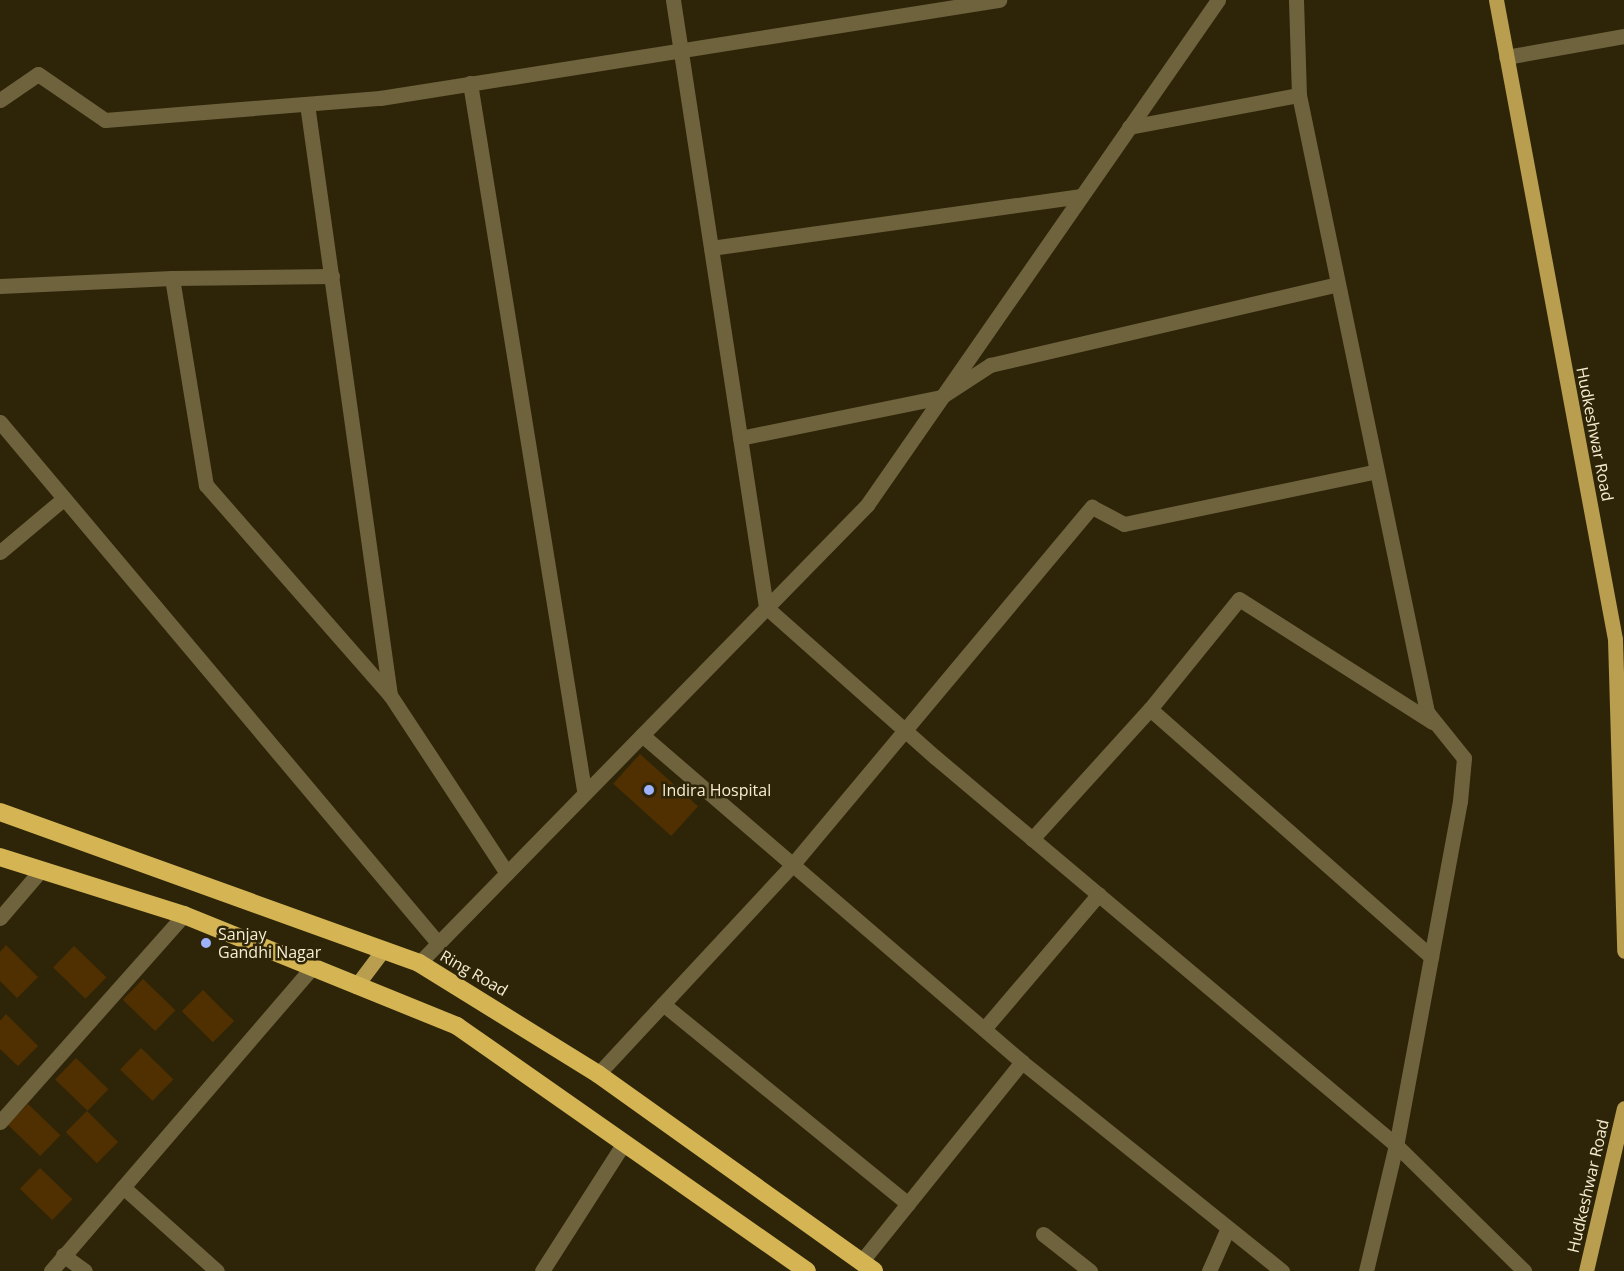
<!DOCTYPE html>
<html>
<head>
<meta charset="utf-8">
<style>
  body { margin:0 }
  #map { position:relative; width:1624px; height:1271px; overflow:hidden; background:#2e2509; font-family:"Open Sans",sans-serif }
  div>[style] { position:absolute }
  .building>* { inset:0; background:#503000; transform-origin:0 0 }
  .minor>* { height:15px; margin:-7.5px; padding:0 7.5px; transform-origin:7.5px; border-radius:7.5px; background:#6f633e }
  .major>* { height:15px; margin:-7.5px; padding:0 7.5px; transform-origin:7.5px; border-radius:7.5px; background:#b89e4e }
  .highway>* { height:18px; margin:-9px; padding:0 9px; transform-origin:9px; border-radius:9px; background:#d5b553 }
  .dots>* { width:16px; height:16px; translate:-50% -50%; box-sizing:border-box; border:3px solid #2e2509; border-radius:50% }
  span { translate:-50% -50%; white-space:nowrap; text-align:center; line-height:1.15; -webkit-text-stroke:5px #2e2509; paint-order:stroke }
  .street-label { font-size:16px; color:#f6edd1 }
  .poi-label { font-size:16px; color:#f6edd1 }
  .left { translate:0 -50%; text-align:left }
</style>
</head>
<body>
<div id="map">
  <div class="building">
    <div style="left:640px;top:754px;width:78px;height:40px;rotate:42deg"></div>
    <div style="clip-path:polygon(6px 945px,38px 977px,17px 998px,0 981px,0 952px)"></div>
    <div style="left:74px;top:946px;width:45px;height:30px;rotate:44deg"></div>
    <div style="left:143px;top:979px;width:45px;height:29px;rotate:44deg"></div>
    <div style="left:203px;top:990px;width:44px;height:30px;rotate:45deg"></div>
    <div style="clip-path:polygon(6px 1014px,38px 1046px,18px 1066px,0 1049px,0 1021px)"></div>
    <div style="left:141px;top:1048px;width:45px;height:30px;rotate:44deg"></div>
    <div style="left:76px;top:1058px;width:45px;height:30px;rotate:44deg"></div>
    <div style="left:28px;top:1104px;width:45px;height:29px;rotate:44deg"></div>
    <div style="left:87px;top:1111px;width:44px;height:30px;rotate:45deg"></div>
    <div style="left:40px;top:1168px;width:45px;height:29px;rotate:44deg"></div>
  </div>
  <div class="minor">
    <div style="left:673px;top:0;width:614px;rotate:81.29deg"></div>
    <div style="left:766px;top:607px;width:226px;rotate:41.6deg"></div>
    <div style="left:935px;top:757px;width:603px;rotate:40.09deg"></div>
    <div style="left:1396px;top:1145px;width:180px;rotate:44.5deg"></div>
    <div style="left:1296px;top:0;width:95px;rotate:88.2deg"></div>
    <div style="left:1299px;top:95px;width:630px;rotate:78.28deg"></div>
    <div style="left:1427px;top:712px;width:59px;rotate:51.2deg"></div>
    <div style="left:1464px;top:758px;width:43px;rotate:95.3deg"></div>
    <div style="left:1460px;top:801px;width:350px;rotate:100.5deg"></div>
    <div style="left:1396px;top:1145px;width:130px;rotate:103.4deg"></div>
    <div style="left:1506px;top:57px;width:120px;rotate:-10.1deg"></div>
    <div style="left:470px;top:83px;width:716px;rotate:80.84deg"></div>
    <div style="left:0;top:100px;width:46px;rotate:-34.4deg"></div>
    <div style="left:38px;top:74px;width:81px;rotate:34.5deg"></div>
    <div style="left:105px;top:120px;width:276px;rotate:-4.6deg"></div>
    <div style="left:380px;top:98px;width:627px;rotate:-9deg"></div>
    <div style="left:307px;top:104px;width:597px;rotate:82.01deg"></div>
    <div style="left:390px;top:695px;width:213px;rotate:56.7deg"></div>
    <div style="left:1129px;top:127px;width:173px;rotate:-10.7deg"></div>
    <div style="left:711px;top:248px;width:374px;rotate:-8deg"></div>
    <div style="left:172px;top:278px;width:210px;rotate:80.7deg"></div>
    <div style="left:206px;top:485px;width:279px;rotate:48.8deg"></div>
    <div style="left:0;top:286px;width:172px;rotate:-2.7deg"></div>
    <div style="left:172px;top:278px;width:160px;rotate:-0.7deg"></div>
    <div style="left:0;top:422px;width:681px;rotate:49.95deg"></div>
    <div style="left:740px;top:438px;width:205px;rotate:-11.5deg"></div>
    <div style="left:941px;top:397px;width:59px;rotate:-33.1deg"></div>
    <div style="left:990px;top:365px;width:357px;rotate:-13.1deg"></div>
    <div style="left:0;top:552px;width:81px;rotate:-40deg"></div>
    <div style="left:1150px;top:709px;width:375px;rotate:41.4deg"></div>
    <div style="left:642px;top:735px;width:501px;rotate:40.71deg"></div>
    <div style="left:1022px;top:1062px;width:334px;rotate:38.8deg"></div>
    <div style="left:1032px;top:839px;width:176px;rotate:-47.8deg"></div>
    <div style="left:1150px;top:709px;width:141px;rotate:-51deg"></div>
    <div style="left:1239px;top:599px;width:229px;rotate:32.5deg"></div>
    <div style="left:0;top:918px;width:63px;rotate:-49.5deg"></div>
    <div style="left:419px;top:963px;width:641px;rotate:-45.63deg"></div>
    <div style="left:867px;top:505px;width:615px;rotate:-55.2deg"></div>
    <div style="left:663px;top:1004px;width:316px;rotate:39.2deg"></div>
    <div style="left:984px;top:1029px;width:177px;rotate:-49.6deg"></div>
    <div style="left:598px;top:1074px;width:287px;rotate:-47.1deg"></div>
    <div style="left:793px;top:864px;width:466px;rotate:-50.1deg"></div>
    <div style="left:1092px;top:507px;width:36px;rotate:28deg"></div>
    <div style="left:1124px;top:524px;width:258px;rotate:-11.8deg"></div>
    <div style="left:0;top:1122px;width:277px;rotate:-48.4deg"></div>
    <div style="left:123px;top:1187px;width:126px;rotate:41.8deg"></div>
    <div style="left:1043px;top:1234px;width:60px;rotate:38.2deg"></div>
    <div style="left:63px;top:1255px;width:27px;rotate:36deg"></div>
    <div style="left:861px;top:1262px;width:257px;rotate:-51.2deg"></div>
    <div style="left:51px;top:1271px;width:399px;rotate:-49.3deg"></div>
    <div style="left:542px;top:1271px;width:152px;rotate:-57.4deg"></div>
    <div style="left:1209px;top:1271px;width:47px;rotate:-66.2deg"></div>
  </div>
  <div class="major">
    <div style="left:1496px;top:0;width:650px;rotate:79.45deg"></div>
    <div style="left:1615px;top:639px;width:312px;rotate:88.3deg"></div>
    <div style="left:356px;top:986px;width:45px;rotate:-53.1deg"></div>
    <div style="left:1586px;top:1271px;width:167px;rotate:-76.9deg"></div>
  </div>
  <div class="highway">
    <div style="left:0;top:812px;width:445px;rotate:19.8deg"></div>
    <div style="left:419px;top:963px;width:211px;rotate:31.8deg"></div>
    <div style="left:598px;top:1074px;width:339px;rotate:35.5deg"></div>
    <div style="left:0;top:857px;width:193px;rotate:17.5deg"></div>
    <div style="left:184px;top:915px;width:295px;rotate:22.1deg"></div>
    <div style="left:457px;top:1026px;width:427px;rotate:35deg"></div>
  </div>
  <div class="dots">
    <div style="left:649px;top:790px;background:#9fb3fd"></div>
    <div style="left:206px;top:943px;background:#9fb3fd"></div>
  </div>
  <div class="street-label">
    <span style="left:1595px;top:434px;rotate:79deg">Hudkeshwar Road</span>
    <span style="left:474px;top:973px;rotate:30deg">Ring Road</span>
    <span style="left:1588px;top:1186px;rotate:-77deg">Hudkeshwar Road</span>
  </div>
  <div class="poi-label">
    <span class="left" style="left:662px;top:790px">Indira Hospital</span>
    <span class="left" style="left:218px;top:943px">Sanjay<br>Gandhi Nagar</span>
  </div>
</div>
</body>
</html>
